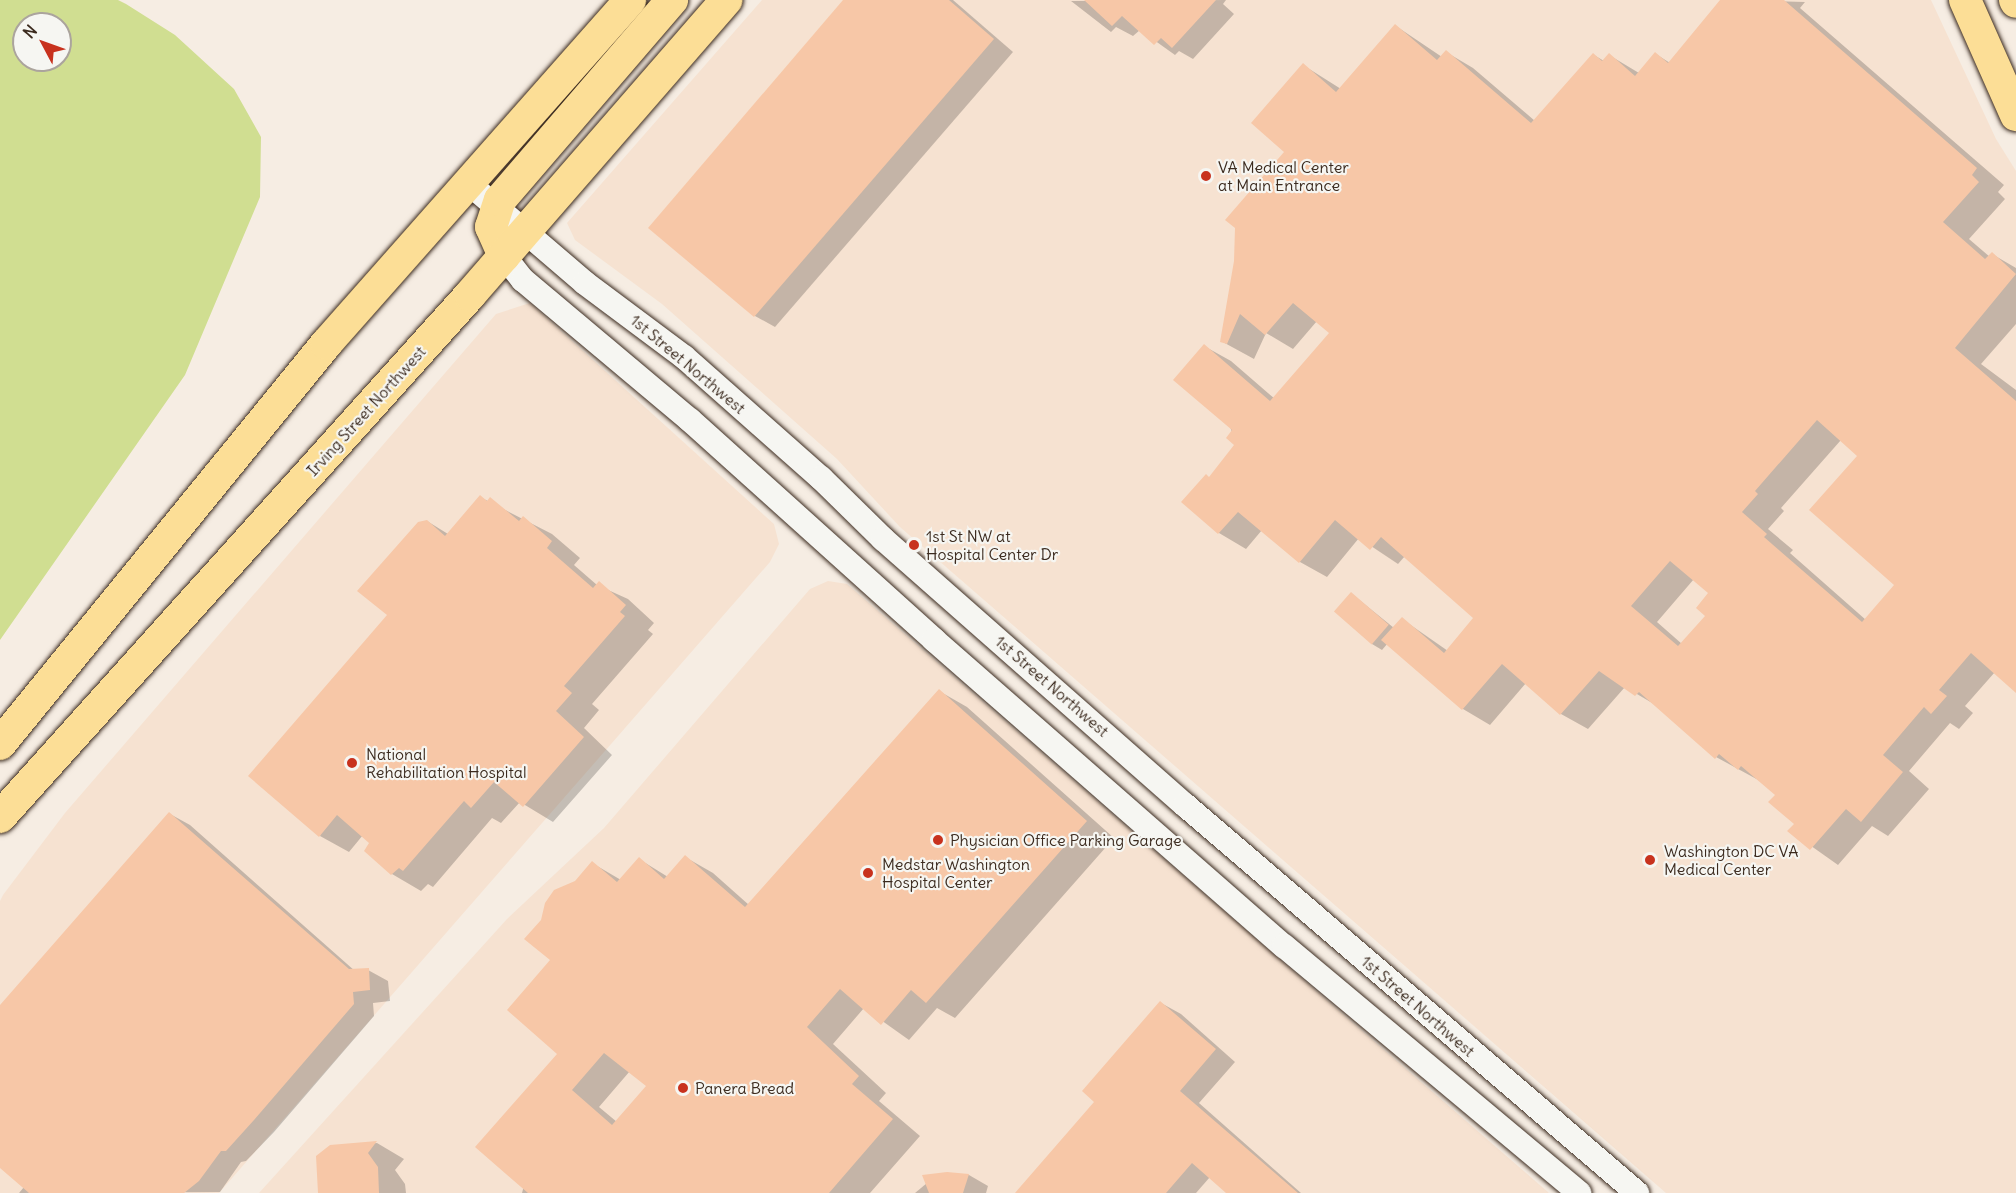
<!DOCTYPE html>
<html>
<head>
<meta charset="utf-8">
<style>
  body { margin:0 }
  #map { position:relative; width:2016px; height:1193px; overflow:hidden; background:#f6ede3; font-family:Delius,sans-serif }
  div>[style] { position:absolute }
  .built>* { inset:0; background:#f6e2d1 }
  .green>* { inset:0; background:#d0de91 }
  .shadow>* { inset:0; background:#0003 }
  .building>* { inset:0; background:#f7c7a7; transform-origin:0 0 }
  .roads { filter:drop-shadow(0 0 2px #3b2a1e) drop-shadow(0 0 2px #3b2a1e) }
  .minor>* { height:24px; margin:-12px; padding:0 12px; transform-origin:12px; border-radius:12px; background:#f6f6f2 }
  .major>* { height:32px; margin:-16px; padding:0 16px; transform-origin:16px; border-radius:16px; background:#fcde96 }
  .dots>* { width:16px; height:16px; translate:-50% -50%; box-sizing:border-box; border:3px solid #f6f6f2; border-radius:50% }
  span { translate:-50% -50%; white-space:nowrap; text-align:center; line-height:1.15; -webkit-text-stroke:4.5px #f6f6f2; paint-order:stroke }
  .poi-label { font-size:16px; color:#3b2a1e }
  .left { translate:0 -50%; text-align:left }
  .street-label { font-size:16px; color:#3b2a1e }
  .north { position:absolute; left:12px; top:12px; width:60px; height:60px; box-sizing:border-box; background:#f6f6f2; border:2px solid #aba49d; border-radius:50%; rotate:311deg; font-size:16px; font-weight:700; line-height:24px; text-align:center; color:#3b2a1e }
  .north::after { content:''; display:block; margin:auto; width:21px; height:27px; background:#c8321e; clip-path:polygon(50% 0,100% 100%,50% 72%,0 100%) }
</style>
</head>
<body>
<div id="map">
  <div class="built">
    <div style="clip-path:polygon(762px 0,1931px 0,1996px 139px,2016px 171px,2016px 1193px,1666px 1193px,900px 527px,837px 459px,662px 304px,575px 240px,567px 223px)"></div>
    <div style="clip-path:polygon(530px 303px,774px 524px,779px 544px,770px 562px,219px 1193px,0 1193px,0 901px,3px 895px,65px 813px,496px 314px)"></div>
    <div style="clip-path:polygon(828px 581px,847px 584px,1549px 1193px,259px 1193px,507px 919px,604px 828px,810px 589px)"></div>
  </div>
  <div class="green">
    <div style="clip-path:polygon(evenodd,0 0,118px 0,126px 4px,175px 35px,234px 89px,261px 137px,260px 197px,185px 375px,0 640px,0 0,24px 24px,60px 24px,60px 60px,24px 60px,24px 24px)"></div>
  </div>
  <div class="shadow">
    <div style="clip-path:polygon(845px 0,953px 0,1013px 52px,775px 327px,755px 316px,650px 228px)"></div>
    <div style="clip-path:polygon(1226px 0,1223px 4px,1234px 14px,1193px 59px,1179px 51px,1175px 55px,1140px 30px,1133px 36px,1116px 27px,1111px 32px,1071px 1px)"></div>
    <div style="clip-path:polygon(evenodd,1722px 0,1805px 2px,1800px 8px,2004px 185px,1998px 192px,2005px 199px,1969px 239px,1990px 257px,1992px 254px,2016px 268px,2016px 324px,1981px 364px,2016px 390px,2016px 691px,1995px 672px,1965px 706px,1973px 713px,1959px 729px,1950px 723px,1909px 771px,1929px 789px,1888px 836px,1872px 826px,1838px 865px,1790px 831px,1796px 824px,1777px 795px,1762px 782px,1716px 757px,1659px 707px,1625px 687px,1588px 729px,1561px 714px,1526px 683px,1490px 725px,1463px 709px,1388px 643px,1382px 650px,1372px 644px,1352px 594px,1394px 628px,1402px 619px,1448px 651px,1475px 618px,1405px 556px,1398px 564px,1359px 538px,1327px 577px,1300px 562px,1262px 530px,1246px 549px,1219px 533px,1184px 502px,1210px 478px,1236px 445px,1204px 346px,1231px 361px,1275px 399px,1331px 333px,1317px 321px,1293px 349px,1266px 333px,1254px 359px,1221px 341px,1286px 152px,1303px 65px,1341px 89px,1396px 26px,1442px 57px,1446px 52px,1473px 68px,1535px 121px,1594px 55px,1604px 61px,1609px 55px,1639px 73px,1656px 54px,1670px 63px,1722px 0,1841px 440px,1859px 456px,1896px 585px,1866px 620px,1790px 553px,1793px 550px,1768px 529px,1784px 511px,1781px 508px,1841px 440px,1722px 0,1694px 579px,1711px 593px,1707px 615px,1682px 644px,1657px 622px,1694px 579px)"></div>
    <div style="clip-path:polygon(480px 497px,552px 534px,580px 558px,574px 565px,597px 585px,628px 599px,654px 623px,648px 630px,653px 634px,592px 704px,599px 710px,584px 728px,612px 755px,553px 822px,520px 802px,501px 823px,492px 818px,433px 887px,428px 884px,421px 891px,392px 874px,366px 851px,371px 843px,363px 835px,349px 852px,320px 836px,389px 615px,427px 521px,448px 534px)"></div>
    <div style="clip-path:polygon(evenodd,939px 691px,967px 707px,1114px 838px,955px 1018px,937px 1008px,909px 1040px,864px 1008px,833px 1044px,886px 1093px,879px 1101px,920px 1136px,870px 1193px,522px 1193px,559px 1054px,552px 960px,576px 882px,592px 863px,621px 880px,639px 859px,668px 877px,685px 857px,713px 873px,749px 905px,939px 691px,630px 1071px,648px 1085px,617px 1122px,599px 1107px,630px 1071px)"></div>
    <div style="clip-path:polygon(170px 814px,190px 825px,355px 971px,368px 970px,388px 981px,390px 1001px,373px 1003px,374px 1016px,274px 1132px,246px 1161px,241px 1162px,220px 1192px,19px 1193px,24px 1187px,0 1166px,0 1007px)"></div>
    <div style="clip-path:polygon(1161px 1003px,1181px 1014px,1235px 1062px,1199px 1103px,1301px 1193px,1229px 1193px,1210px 1177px,1196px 1193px,1017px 1193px,1096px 1102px)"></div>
    <div style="clip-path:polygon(377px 1143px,404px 1159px,395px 1170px,405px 1184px,406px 1193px,320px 1193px,330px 1147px)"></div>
    <div style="clip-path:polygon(969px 1175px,988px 1186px,986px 1193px,915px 1193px,927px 1183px)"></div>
  </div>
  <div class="building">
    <div style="clip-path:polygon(843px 0,949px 0,994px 39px,754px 317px,648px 228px)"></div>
    <div style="clip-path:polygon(1084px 0,1216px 0,1172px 48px,1161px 38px,1154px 45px,1122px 16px,1112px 26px)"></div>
    <div style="clip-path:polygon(evenodd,1720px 0,1784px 0,1977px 168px,1972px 175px,1979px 182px,1943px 222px,1985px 259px,1992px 252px,2016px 274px,1955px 348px,2016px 401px,2016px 693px,1971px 653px,1939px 690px,1947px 696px,1931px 714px,1924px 707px,1883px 755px,1903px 772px,1861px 822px,1846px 809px,1810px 850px,1787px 831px,1794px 824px,1768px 802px,1775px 795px,1741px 766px,1738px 770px,1719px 754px,1715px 759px,1639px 692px,1635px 696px,1599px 671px,1560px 715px,1502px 664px,1462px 710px,1381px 640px,1402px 617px,1444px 653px,1473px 618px,1381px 537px,1370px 550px,1335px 520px,1299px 563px,1238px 512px,1218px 534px,1181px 502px,1206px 474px,1209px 477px,1234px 445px,1226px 438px,1232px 430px,1173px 380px,1204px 344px,1270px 401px,1329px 333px,1293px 303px,1265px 335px,1240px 314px,1227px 344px,1220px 342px,1234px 261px,1235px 228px,1225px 220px,1284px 152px,1251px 123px,1303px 63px,1336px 92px,1395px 24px,1437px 60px,1446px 50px,1531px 123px,1593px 53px,1602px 61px,1609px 53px,1635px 76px,1655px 52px,1668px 63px,1720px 0,1817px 420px,1857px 456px,1809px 510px,1894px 585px,1862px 622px,1764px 537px,1767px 534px,1742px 512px,1758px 494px,1755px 491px,1817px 420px,1720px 0,1670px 561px,1708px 593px,1696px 608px,1705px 616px,1678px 646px,1631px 606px,1670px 561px)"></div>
    <div style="clip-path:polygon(480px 495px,487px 501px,490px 497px,519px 521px,523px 516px,552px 541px,547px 548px,593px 588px,599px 581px,626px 605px,620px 612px,625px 616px,564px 686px,572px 693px,556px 711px,584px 737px,523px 807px,494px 782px,471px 808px,464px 801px,403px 871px,399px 868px,391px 875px,364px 851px,369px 843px,337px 815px,319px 837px,248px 776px,387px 615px,357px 591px,418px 522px,427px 520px,445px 536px)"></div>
    <div style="left:1351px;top:592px;width:50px;height:26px;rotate:41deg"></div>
    <div style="clip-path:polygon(evenodd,939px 689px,1087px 821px,926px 1003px,911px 990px,881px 1025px,840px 989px,807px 1027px,859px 1076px,852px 1084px,893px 1119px,829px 1193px,528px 1193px,475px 1147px,557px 1054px,507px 1010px,550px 960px,524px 939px,541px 920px,545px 903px,554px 890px,575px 881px,592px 861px,617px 882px,639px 857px,664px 879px,685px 855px,745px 907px,939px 689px,604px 1053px,646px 1086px,612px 1125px,572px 1090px,604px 1053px)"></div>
    <div style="clip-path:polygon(169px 812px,349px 969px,369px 968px,370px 990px,353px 992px,354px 1004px,254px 1120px,226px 1151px,221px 1151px,199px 1181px,184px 1193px,29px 1193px,0 1168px,0 1005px)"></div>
    <div style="clip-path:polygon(1160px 1001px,1216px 1049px,1180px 1091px,1298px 1193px,1226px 1193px,1192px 1163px,1166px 1193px,1015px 1193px,1094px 1102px,1082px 1091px)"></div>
    <div style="clip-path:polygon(377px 1141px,368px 1153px,378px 1167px,379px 1193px,318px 1193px,316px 1156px,330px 1145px)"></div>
    <div style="clip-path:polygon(947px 1172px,969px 1174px,963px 1193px,929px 1193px,922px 1175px)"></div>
  </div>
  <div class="roads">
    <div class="minor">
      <div style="left:466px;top:181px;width:157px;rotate:40.6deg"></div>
      <div style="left:585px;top:283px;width:124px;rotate:36.8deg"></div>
      <div style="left:684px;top:357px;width:183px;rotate:41.5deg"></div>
      <div style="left:821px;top:478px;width:87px;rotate:44.5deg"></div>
      <div style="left:883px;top:539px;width:402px;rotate:41.4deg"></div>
      <div style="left:1185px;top:805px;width:596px;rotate:40.64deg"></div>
      <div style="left:504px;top:256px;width:31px;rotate:52deg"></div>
      <div style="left:523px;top:280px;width:218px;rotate:40deg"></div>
      <div style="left:690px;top:420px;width:329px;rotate:42deg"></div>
      <div style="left:934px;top:640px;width:465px;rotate:41.2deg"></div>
      <div style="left:1284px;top:946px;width:385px;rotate:39.9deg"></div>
    </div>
    <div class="major">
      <div style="left:1965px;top:0;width:126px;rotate:66.1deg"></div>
      <div style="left:2015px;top:0;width:2px;rotate:63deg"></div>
      <div style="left:504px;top:256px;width:32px;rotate:-114deg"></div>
      <div style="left:491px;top:227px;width:28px;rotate:-72deg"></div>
      <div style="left:500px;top:200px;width:264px;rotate:-49.3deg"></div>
      <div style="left:0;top:744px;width:516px;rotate:-50.82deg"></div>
      <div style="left:326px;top:344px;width:459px;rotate:-48.5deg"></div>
      <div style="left:0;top:817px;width:702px;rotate:-48deg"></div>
      <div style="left:470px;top:295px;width:391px;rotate:-49deg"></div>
    </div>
  </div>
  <div class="dots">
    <div style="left:1206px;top:176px;background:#c8321e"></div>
    <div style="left:914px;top:545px;background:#c8321e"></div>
    <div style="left:352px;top:763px;background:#c8321e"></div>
    <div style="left:938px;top:840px;background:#c8321e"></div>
    <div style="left:1650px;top:860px;background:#c8321e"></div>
    <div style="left:868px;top:873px;background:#c8321e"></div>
    <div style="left:683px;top:1088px;background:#c8321e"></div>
  </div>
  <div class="poi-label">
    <span class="left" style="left:1218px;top:176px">VA Medical Center<br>at Main Entrance</span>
    <span class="left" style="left:926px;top:545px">1st St NW at<br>Hospital Center Dr</span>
    <span class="left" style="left:366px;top:763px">National<br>Rehabilitation Hospital</span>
    <span class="left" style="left:950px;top:840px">Physician Office Parking Garage</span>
    <span class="left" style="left:1664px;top:860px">Washington DC VA<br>Medical Center</span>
    <span class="left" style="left:882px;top:873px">Medstar Washington<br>Hospital Center</span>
    <span class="left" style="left:695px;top:1088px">Panera Bread</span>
  </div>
  <div class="street-label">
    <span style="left:688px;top:364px;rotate:40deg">1st Street Northwest</span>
    <span style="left:366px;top:411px;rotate:-48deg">Irving Street Northwest</span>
    <span style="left:1052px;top:686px;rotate:41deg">1st Street Northwest</span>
    <span style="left:1418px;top:1006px;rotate:41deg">1st Street Northwest</span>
  </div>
  <div class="north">N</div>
</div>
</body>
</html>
